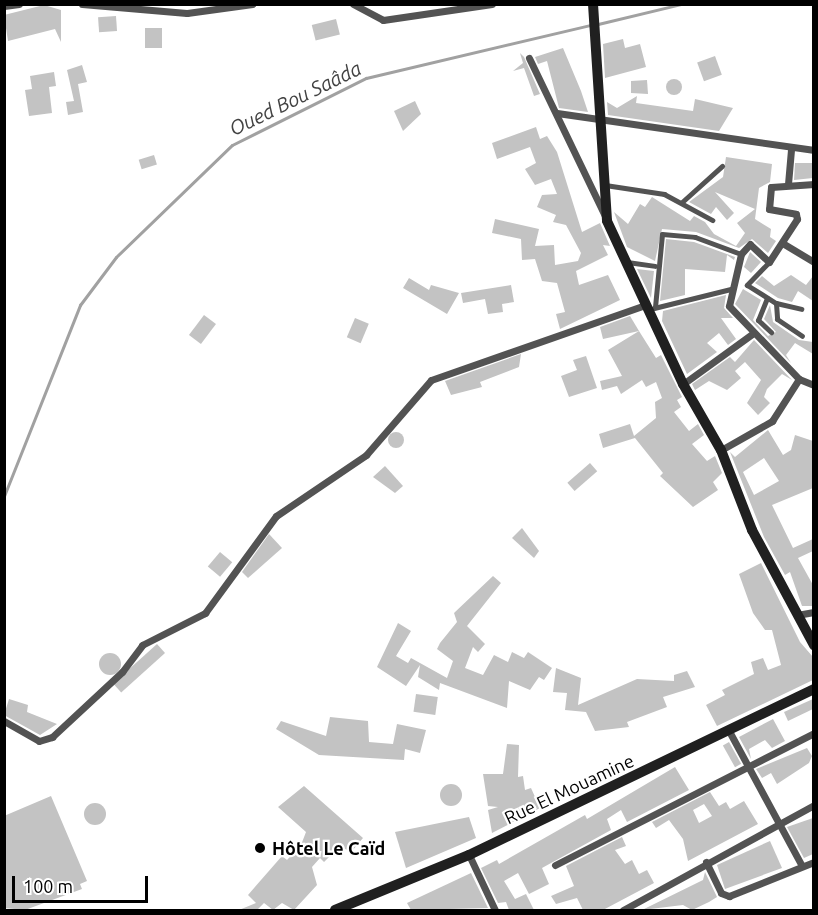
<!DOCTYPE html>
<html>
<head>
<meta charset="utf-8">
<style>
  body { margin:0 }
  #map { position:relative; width:818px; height:915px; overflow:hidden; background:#fff; font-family:Ubuntu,sans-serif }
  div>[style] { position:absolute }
  .stream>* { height:3px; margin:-1.5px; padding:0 1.5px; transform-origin:1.5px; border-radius:1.5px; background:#a1a1a1 }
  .building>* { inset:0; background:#c3c3c3; transform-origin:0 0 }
  .round { border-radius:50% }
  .pedestrian>* { height:5px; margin:-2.5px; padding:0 2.5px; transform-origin:2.5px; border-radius:2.5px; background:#535353 }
  .minor>* { height:7px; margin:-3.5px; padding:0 3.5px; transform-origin:3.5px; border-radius:3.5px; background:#535353 }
  .secondary>* { height:10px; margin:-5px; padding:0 5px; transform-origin:5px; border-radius:5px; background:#202020 }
  .dots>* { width:16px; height:16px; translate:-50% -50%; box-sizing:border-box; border:3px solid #fff; border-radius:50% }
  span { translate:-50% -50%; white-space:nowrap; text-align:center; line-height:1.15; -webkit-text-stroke:4.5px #fff; paint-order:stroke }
  .street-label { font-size:18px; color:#000 }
  .poi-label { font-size:18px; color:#000; font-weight:700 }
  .left { translate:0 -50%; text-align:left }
  .water-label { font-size:20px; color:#424242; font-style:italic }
  .frame { position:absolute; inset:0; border:6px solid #000; pointer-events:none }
  .scale { position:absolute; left:12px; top:876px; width:136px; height:27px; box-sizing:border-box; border:3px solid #000; border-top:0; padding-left:8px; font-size:18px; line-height:21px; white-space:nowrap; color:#000; -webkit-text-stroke:4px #fff; paint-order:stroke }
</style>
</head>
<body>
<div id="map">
  <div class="stream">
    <div style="left:598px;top:24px;width:85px;rotate:-13.5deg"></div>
    <div style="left:4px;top:496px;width:206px;rotate:-68.3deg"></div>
    <div style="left:80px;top:305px;width:60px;rotate:-53.1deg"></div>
    <div style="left:116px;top:257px;width:161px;rotate:-44deg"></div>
    <div style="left:232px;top:145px;width:150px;rotate:-26.6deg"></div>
    <div style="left:366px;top:78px;width:231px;rotate:-13.3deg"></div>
  </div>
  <div class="building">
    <div style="clip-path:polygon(44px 5px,61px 10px,61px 42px,55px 29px,8px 41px,4px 15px)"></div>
    <div style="left:116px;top:16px;width:15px;height:18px;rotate:86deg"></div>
    <div style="left:336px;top:19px;width:16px;height:25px;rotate:76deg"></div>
    <div style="left:145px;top:28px;width:17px;height:20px"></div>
    <div style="clip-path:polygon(623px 39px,625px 48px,640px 44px,646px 67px,605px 78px,603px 44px)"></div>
    <div style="clip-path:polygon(563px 48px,581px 91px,588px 112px,559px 108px,547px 61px,538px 64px,535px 57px)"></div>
    <div style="clip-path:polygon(520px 53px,524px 57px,540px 94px,534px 96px,524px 68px,513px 71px,523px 63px)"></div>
    <div style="left:715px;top:56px;width:20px;height:19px;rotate:70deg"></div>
    <div style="clip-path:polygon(82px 65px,87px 82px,78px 84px,83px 112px,68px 115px,66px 102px,74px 101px,67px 70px)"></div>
    <div style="clip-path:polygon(54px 72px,56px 86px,49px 87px,52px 113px,29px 116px,25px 90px,32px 89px,30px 76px)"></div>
    <div class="round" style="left:666px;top:79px;width:16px;height:16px"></div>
    <div style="clip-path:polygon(647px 80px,648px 94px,631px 93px,631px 81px)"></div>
    <div style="clip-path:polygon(637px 96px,636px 103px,693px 111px,695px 99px,733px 108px,719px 131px,608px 115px,607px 102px,617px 108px)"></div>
    <div style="clip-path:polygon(415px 101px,421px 114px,403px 131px,394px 111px)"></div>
    <div style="clip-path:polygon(536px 127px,540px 139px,547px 136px,557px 152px,582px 232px,600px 223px,610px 246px,603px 245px,608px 255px,576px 271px,579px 285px,608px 275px,620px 300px,560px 329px,556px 314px,565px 312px,557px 283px,542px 281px,535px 259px,522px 260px,521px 239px,492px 233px,495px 219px,539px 229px,535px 246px,554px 245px,555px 265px,578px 261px,581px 253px,566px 225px,553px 222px,556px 215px,537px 207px,542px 195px,557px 194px,551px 179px,535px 185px,525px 169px,536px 163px,530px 147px,497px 159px,492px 143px)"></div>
    <div style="left:154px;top:155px;width:10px;height:16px;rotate:73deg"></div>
    <div style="clip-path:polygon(726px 157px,772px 164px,770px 182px,759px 188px,755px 219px,771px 229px,770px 237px,776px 241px,768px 253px,752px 239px,739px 248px,696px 232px,662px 229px,655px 261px,627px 247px,614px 212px,628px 224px,640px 204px,645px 207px,652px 197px,690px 221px,694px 216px,705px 222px,714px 234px,736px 246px,745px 233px,737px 223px,755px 209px,715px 192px,734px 213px,727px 220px,716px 207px,711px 214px,689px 202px,723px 177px)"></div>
    <div style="clip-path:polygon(795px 163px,813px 163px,813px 178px,794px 180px)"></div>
    <div style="clip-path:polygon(666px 239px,694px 242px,735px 257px,734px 260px,727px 255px,725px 272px,685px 269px,685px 295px,660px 301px)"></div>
    <div style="clip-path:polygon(750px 252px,761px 262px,751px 273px,744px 267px)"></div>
    <div style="clip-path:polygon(637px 269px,654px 271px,651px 298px)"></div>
    <div style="clip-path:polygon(791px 275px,806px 285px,813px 276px,813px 301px,798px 291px,792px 302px,778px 298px,755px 283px,762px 276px,774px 286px)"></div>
    <div style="clip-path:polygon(409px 278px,429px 290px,431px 285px,459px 293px,447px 314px,403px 288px)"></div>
    <div style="clip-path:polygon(511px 285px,514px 302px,502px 304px,503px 312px,488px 314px,485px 299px,463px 303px,461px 293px)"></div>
    <div style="clip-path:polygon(743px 289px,761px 300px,753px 320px,768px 336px,776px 332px,764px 319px,770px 305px,773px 322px,799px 340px,813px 342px,813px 354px,795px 343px,786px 355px,791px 363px,735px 304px)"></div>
    <div style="clip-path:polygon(726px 295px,724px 308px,733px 318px,721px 318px,736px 339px,728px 345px,719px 333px,707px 343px,717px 352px,687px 374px,662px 321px,663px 311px)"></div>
    <div style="left:204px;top:315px;width:15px;height:25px;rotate:37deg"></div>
    <div style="clip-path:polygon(630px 316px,639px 331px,603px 339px,600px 327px)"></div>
    <div style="left:355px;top:318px;width:15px;height:21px;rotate:23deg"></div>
    <div style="clip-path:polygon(639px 331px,656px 358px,661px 355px,682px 397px,677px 400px,681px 407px,674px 412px,689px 431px,698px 424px,704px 435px,692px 444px,707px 461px,715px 456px,722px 473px,713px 482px,718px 490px,693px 507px,660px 476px,663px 473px,635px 438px,603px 448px,599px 434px,630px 424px,634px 436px,656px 418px,655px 402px,662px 398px,656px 382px,646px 387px,642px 380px,621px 394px,617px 386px,602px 390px,600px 381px,622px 376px,608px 350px)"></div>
    <div style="clip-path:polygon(754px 340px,792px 380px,782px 374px,767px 389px,764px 397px,770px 403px,758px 415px,747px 403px,761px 380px,745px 362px,735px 371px,741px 378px,727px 390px,709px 381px,695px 390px,692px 384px,730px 357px,735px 362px)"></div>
    <div style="clip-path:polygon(521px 354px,519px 367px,480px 382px,482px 387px,451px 395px,445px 381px)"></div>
    <div style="clip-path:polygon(586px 356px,597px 388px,569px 397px,561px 376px,577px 370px,573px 360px)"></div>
    <div style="clip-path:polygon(evenodd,768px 430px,783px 455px,791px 450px,795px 435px,813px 441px,813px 488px,772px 505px,793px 548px,813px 539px,813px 551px,798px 558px,813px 585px,813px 606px,802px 606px,790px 572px,785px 575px,764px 537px,730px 452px,735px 457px,768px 430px,764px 458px,779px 481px,754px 495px,743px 472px,764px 458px)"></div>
    <div class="round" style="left:388px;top:432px;width:16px;height:16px"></div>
    <div style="left:590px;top:463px;width:11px;height:30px;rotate:49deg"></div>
    <div style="clip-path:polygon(385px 466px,403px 486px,395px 493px,373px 477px)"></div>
    <div style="clip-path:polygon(522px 528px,539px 551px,534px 558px,512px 538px)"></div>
    <div style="clip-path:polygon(269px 534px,282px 548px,248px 578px,242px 572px)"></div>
    <div style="left:220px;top:552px;width:16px;height:19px;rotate:40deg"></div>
    <div style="clip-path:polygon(761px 563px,800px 642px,813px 657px,813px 680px,717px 726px,706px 705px,725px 695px,722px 690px,754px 674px,751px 662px,763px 658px,768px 670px,781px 665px,772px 630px,765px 630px,753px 613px,739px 574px)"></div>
    <div style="clip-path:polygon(493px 576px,501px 583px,467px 626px,485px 644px,478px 652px,473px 647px,465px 668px,483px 675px,494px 655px,508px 662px,512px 652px,524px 658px,528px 652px,552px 668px,544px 680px,539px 677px,530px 690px,509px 681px,507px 708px,440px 683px,439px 690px,418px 677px,420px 665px,406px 686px,377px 667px,398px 623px,411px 631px,396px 656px,408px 663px,411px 658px,447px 678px,453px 661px,437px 649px,440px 643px,457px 622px,454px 613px)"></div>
    <div style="left:157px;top:644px;width:12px;height:59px;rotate:48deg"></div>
    <div class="round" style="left:99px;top:653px;width:22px;height:22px"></div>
    <div style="clip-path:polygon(556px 668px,581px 678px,578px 705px,637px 679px,674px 681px,674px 675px,687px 671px,695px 687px,663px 697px,667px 707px,627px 722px,629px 727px,595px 731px,586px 712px,565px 710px,567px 693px,553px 692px)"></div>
    <div style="left:416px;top:694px;width:22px;height:18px;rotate:8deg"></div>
    <div style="clip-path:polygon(9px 699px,28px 705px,27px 712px,57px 724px,40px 735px,4px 715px)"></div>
    <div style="clip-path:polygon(813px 699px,813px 709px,788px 721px,784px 712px)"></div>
    <div style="clip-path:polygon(330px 717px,368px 721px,369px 742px,393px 744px,397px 724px,426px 730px,420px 753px,405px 749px,404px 760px,319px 755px,276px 729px,281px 721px,326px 736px)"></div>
    <div style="clip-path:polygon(773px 719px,785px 741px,772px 748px,765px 740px,749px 749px,751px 759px,739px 737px)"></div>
    <div style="left:729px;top:742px;width:25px;height:7px;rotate:61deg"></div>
    <div style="clip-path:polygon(507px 744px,519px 745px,518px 777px,523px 776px,525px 790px,531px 788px,540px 808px,492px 833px,488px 810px,498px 807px,488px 806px,483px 774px,503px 774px)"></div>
    <div style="clip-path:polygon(807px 748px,812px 756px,809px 763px,777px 784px,771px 773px,762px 778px,756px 769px)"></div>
    <div style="clip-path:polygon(675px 767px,689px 790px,627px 822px,621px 810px,607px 819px,611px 830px,542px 868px,549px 884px,529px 894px,518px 873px,504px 881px,515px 899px,526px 894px,534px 910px,509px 910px,506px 902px,498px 903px,481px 868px,497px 860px,499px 864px,585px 815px,587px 819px)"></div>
    <div class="round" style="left:440px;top:784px;width:22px;height:22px"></div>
    <div style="clip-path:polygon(304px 786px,363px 838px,352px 851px,345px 849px,338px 857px,333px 853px,324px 862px,320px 858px,312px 867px,317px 885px,294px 910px,282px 903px,273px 910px,264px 903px,257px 910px,239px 910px,256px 903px,248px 895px,282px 856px,287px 860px,301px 845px,306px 832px,278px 807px)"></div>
    <div style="clip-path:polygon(evenodd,710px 792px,719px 806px,726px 802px,730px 809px,744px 801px,758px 824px,688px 861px,683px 839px,669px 820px,656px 828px,652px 822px,710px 792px,704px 804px,712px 816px,699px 823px,693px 810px,704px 804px)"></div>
    <div style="clip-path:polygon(51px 796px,87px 881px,80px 884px,82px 889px,25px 910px,4px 908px,4px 816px)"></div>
    <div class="round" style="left:84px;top:803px;width:22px;height:22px"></div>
    <div style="clip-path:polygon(469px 817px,476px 838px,406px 868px,395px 832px)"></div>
    <div style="clip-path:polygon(813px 818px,813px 854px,804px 858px,787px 827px)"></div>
    <div style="clip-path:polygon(622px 837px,626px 846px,615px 850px,625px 864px,632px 860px,639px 874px,647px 870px,654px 883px,603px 910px,583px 910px,577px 898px,556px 904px,551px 896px,574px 886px,566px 866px)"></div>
    <div style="clip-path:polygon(770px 841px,782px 868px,725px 889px,717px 865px)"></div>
    <div style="clip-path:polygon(705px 872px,717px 897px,709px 902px,692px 910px,683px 905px,642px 910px,703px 880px)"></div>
    <div style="clip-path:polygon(471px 873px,488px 908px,411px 910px,407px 903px)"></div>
  </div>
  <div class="pedestrian">
    <div style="left:605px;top:185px;width:60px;rotate:8.7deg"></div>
    <div style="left:664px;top:194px;width:55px;rotate:28.4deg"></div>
    <div style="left:682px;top:202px;width:54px;rotate:-42deg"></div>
    <div style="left:627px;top:262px;width:28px;rotate:8deg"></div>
    <div style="left:769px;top:262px;width:32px;rotate:134deg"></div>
    <div style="left:747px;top:285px;width:34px;rotate:32deg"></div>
    <div style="left:776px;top:303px;width:26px;rotate:13deg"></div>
    <div style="left:767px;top:298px;width:24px;rotate:112deg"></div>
    <div style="left:758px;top:320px;width:18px;rotate:43deg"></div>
    <div style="left:776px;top:303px;width:16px;rotate:86deg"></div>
    <div style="left:777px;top:319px;width:30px;rotate:34deg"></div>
    <div style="left:655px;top:307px;width:73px;rotate:-84.5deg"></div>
    <div style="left:662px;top:234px;width:33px;rotate:5deg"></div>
    <div style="left:695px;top:237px;width:49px;rotate:20.3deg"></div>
    <div style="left:654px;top:308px;width:79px;rotate:-13.9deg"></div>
  </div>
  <div class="minor">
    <div style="left:82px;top:4px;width:105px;rotate:4.9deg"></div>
    <div style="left:187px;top:13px;width:66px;rotate:-7.9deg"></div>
    <div style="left:353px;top:4px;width:34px;rotate:28deg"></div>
    <div style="left:383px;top:20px;width:110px;rotate:-8.4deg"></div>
    <div style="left:4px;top:6px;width:15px;rotate:-8deg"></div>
    <div style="left:529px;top:58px;width:175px;rotate:64.3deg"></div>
    <div style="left:557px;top:113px;width:260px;rotate:8.2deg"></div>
    <div style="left:788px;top:184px;width:37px;rotate:-85deg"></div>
    <div style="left:814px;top:184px;width:43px;rotate:176deg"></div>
    <div style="left:771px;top:187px;width:22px;rotate:95deg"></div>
    <div style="left:769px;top:209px;width:27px;rotate:10deg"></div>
    <div style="left:796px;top:214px;width:5px;rotate:79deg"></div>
    <div style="left:797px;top:219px;width:51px;rotate:123.1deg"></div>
    <div style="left:769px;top:262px;width:26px;rotate:-137deg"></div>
    <div style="left:750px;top:244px;width:13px;rotate:132deg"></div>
    <div style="left:741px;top:254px;width:53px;rotate:103deg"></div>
    <div style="left:729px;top:306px;width:101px;rotate:46.2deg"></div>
    <div style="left:799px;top:379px;width:16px;rotate:22deg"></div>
    <div style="left:784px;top:244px;width:35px;rotate:31deg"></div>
    <div style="left:683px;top:384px;width:85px;rotate:-35.9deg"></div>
    <div style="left:721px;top:450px;width:59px;rotate:-29.6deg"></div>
    <div style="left:772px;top:421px;width:50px;rotate:-57.3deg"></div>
    <div style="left:797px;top:615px;width:17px;rotate:-10deg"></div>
    <div style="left:4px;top:721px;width:40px;rotate:29.7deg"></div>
    <div style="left:39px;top:741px;width:14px;rotate:-17deg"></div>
    <div style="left:52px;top:737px;width:96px;rotate:-42.9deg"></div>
    <div style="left:122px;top:672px;width:34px;rotate:-53deg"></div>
    <div style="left:142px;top:645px;width:71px;rotate:-26.9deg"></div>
    <div style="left:205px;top:613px;width:120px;rotate:-53.8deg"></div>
    <div style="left:276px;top:516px;width:109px;rotate:-34.1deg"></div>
    <div style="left:366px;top:455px;width:99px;rotate:-49.1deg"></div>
    <div style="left:431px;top:380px;width:227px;rotate:-19.3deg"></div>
    <div style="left:729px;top:731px;width:153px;rotate:61.6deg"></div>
    <div style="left:469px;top:855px;width:61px;rotate:64.7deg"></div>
    <div style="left:706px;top:862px;width:34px;rotate:64deg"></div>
    <div style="left:721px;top:893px;width:9px;rotate:21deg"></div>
    <div style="left:729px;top:896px;width:92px;rotate:-21.8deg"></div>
    <div style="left:555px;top:865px;width:291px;rotate:-27deg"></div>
    <div style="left:623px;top:910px;width:218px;rotate:-28.8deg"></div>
  </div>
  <div class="secondary">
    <div style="left:593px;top:4px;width:217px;rotate:86.3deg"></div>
    <div style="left:607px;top:221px;width:180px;rotate:65deg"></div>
    <div style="left:683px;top:384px;width:76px;rotate:60.1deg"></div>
    <div style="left:721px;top:450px;width:86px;rotate:68.8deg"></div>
    <div style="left:752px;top:530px;width:131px;rotate:61.7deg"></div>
    <div style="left:335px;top:910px;width:145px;rotate:-22.3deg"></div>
    <div style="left:469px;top:855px;width:383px;rotate:-25.7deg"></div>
  </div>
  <div class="dots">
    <div style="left:260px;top:848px;background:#000"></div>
  </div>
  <div class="street-label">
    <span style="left:569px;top:789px;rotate:-25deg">Rue El Mouamine</span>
  </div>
  <div class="poi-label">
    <span class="left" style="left:272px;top:848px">Hôtel Le Caïd</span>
  </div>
  <div class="water-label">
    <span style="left:295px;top:98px;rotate:-26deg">Oued Bou Saâda</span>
  </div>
  <div class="frame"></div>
  <div class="scale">100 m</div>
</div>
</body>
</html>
